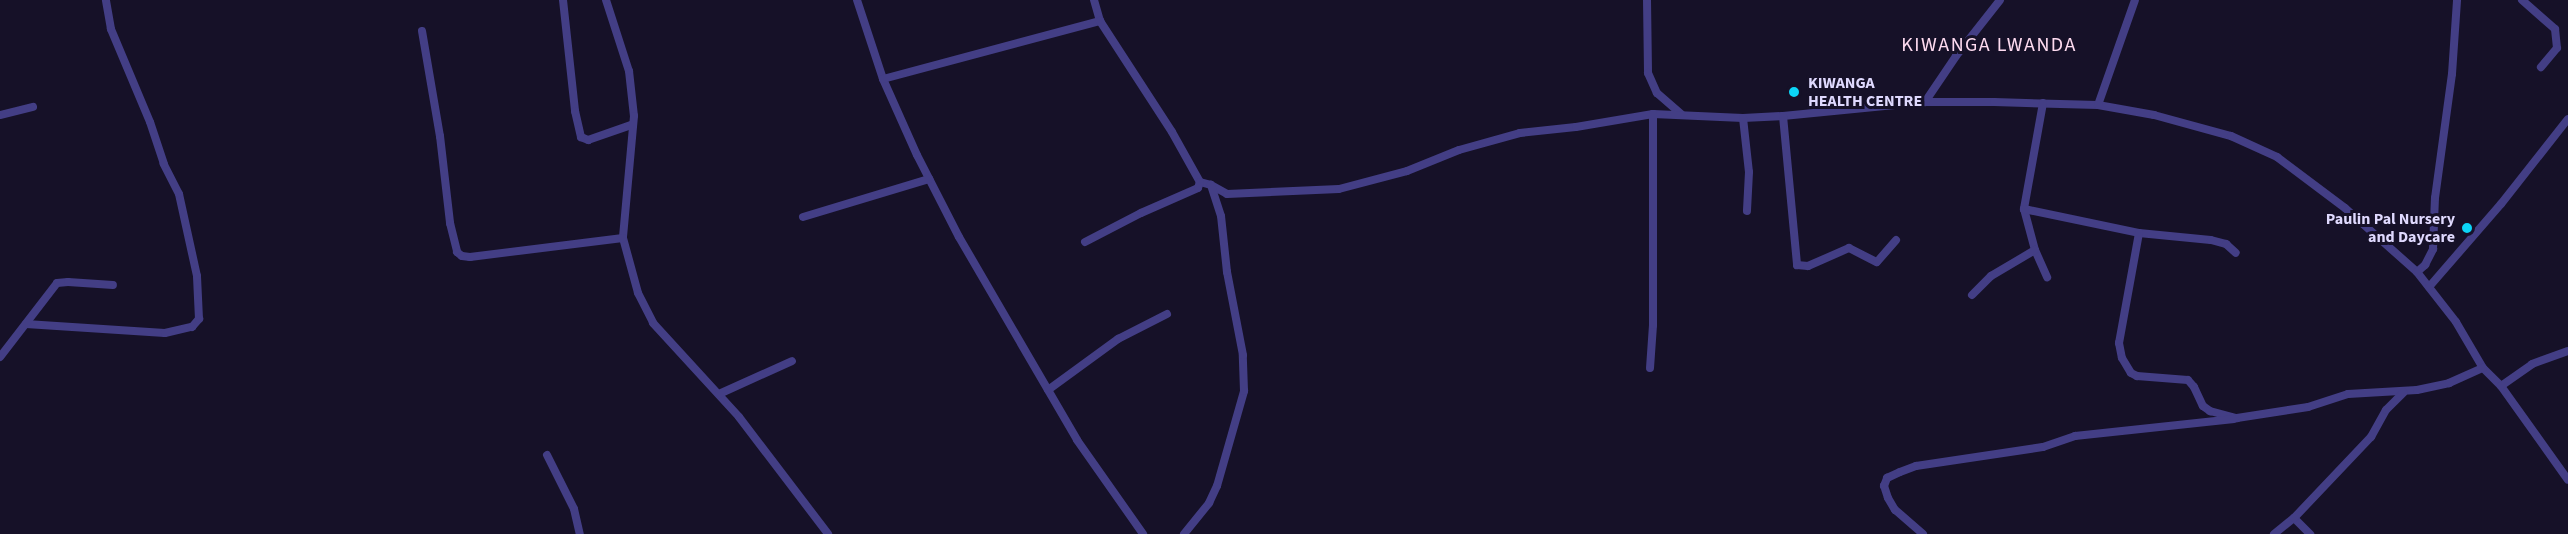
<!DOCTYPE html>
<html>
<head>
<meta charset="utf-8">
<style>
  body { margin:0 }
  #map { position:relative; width:2568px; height:534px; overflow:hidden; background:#161128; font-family:"Source Sans 3",sans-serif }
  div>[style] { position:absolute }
  .minor>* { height:8px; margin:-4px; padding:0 4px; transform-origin:4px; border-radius:4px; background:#433e85 }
  .dots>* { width:16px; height:16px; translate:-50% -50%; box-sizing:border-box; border:3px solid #161128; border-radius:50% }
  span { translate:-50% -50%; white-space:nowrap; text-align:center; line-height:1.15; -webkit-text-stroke:6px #161128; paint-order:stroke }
  .poi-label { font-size:16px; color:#dfd9fe; font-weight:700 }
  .left { translate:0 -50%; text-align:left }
  .right { translate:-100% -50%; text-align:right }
  .quarter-label { font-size:20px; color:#fedbf0; letter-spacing:1.5px }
</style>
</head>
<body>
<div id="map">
  <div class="minor">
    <div style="left:563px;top:0;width:112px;rotate:83.8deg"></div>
    <div style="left:575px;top:111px;width:27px;rotate:77deg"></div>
    <div style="left:581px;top:137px;width:8px;rotate:23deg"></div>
    <div style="left:588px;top:140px;width:46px;rotate:-19.2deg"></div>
    <div style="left:606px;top:0;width:75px;rotate:72.1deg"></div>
    <div style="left:629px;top:71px;width:45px;rotate:83.7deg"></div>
    <div style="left:634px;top:116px;width:122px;rotate:95.2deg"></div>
    <div style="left:623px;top:238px;width:57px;rotate:74.7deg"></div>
    <div style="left:638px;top:293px;width:34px;rotate:63deg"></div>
    <div style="left:653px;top:323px;width:127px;rotate:47.5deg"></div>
    <div style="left:739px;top:417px;width:147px;rotate:52.7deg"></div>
    <div style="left:857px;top:0;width:83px;rotate:71.8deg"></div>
    <div style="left:883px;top:79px;width:83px;rotate:65.9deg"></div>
    <div style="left:917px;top:155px;width:92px;rotate:62.9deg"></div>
    <div style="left:959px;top:237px;width:235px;rotate:59.8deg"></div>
    <div style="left:1077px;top:440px;width:115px;rotate:54.9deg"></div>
    <div style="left:1094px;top:0;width:22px;rotate:74deg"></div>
    <div style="left:1647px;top:0;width:73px;rotate:89.2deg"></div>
    <div style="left:1648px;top:73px;width:22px;rotate:66deg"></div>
    <div style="left:1657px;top:93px;width:32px;rotate:41deg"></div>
    <div style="left:2522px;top:0;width:44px;rotate:41.3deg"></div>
    <div style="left:2555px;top:29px;width:19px;rotate:84deg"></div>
    <div style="left:2557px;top:48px;width:25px;rotate:130deg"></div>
    <div style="left:422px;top:31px;width:107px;rotate:80.3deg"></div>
    <div style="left:440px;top:136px;width:88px;rotate:83.4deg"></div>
    <div style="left:450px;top:223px;width:30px;rotate:76deg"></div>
    <div style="left:457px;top:252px;width:6px;rotate:39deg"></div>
    <div style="left:462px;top:256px;width:8px;rotate:7deg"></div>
    <div style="left:470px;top:257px;width:154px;rotate:-7.1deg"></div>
    <div style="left:883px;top:79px;width:225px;rotate:-15deg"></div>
    <div style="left:1100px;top:21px;width:132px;rotate:57deg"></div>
    <div style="left:1172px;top:132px;width:57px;rotate:60.8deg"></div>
    <div style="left:1200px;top:182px;width:11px;rotate:15deg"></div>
    <div style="left:1211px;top:185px;width:18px;rotate:29deg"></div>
    <div style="left:1227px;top:194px;width:112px;rotate:-2.6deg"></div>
    <div style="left:1339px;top:189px;width:70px;rotate:-14.8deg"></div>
    <div style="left:1407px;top:171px;width:56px;rotate:-22deg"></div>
    <div style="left:1459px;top:150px;width:63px;rotate:-15.6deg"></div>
    <div style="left:1520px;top:133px;width:56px;rotate:-6.1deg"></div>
    <div style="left:1576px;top:127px;width:78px;rotate:-9.6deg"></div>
    <div style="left:1653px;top:114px;width:90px;rotate:2.5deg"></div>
    <div style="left:1743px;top:118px;width:40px;rotate:-2.9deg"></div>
    <div style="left:1783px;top:116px;width:143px;rotate:-5.6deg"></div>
    <div style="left:1925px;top:102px;width:69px"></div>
    <div style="left:1994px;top:102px;width:104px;rotate:1.7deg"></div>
    <div style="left:2098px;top:105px;width:57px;rotate:10.1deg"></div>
    <div style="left:2154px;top:115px;width:80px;rotate:15.3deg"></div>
    <div style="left:2231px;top:136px;width:51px;rotate:24.5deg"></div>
    <div style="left:2277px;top:157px;width:85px;rotate:36.9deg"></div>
    <div style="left:2345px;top:208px;width:96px;rotate:41.6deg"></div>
    <div style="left:2417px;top:272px;width:63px;rotate:52deg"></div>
    <div style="left:2456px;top:322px;width:53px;rotate:59.6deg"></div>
    <div style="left:2483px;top:368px;width:25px;rotate:45deg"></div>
    <div style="left:2501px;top:386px;width:115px;rotate:54.5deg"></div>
    <div style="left:1925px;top:102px;width:55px;rotate:-56deg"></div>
    <div style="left:1956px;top:56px;width:71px;rotate:-51.8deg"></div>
    <div style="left:2043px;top:103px;width:108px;rotate:100.2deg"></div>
    <div style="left:2024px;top:209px;width:42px;rotate:75deg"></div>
    <div style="left:2035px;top:250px;width:30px;rotate:66deg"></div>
    <div style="left:2098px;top:105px;width:111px;rotate:-70.6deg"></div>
    <div style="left:0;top:115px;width:34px;rotate:-14deg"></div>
    <div style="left:1783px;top:116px;width:150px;rotate:84.6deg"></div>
    <div style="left:1797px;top:265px;width:11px;rotate:5deg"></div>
    <div style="left:1808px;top:266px;width:45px;rotate:-23.7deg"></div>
    <div style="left:1849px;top:248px;width:31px;rotate:27deg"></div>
    <div style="left:1877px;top:262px;width:29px;rotate:-49deg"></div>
    <div style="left:1743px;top:118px;width:54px;rotate:83.7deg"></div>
    <div style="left:1749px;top:172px;width:39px;rotate:93deg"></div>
    <div style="left:2024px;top:209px;width:117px;rotate:11.8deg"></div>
    <div style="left:2139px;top:233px;width:72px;rotate:5.6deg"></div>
    <div style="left:2211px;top:240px;width:16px;rotate:15deg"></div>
    <div style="left:2226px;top:244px;width:13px;rotate:42deg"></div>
    <div style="left:803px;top:217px;width:132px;rotate:-16.8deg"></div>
    <div style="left:2139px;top:233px;width:112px;rotate:100.3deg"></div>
    <div style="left:2119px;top:343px;width:15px;rotate:79deg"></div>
    <div style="left:2122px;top:358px;width:17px;rotate:59deg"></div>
    <div style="left:2131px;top:373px;width:7px;rotate:27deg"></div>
    <div style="left:2137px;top:376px;width:51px;rotate:4.5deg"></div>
    <div style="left:2188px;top:380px;width:9px;rotate:49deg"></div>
    <div style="left:2194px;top:387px;width:21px;rotate:65deg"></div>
    <div style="left:2203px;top:406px;width:9px;rotate:36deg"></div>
    <div style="left:2210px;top:411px;width:28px;rotate:15deg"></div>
    <div style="left:2237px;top:418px;width:72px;rotate:-8.8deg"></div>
    <div style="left:2308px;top:407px;width:42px;rotate:-18deg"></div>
    <div style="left:2348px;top:394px;width:69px;rotate:-3.3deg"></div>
    <div style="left:2417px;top:390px;width:33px;rotate:-12deg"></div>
    <div style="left:2449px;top:383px;width:37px;rotate:-24deg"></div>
    <div style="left:1085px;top:242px;width:63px;rotate:-27.4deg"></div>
    <div style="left:1141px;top:213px;width:62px;rotate:-23.7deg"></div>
    <div style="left:1198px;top:188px;width:6px;rotate:-72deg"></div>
    <div style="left:2417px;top:272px;width:11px;rotate:-41deg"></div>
    <div style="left:2425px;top:265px;width:18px;rotate:-63deg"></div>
    <div style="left:2433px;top:249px;width:51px;rotate:-87.8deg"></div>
    <div style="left:2435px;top:198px;width:125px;rotate:-82.2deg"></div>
    <div style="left:2452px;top:74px;width:74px;rotate:-86.1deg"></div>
    <div style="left:2429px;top:287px;width:110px;rotate:-49.1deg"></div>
    <div style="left:2501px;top:204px;width:108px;rotate:-51.8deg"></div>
    <div style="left:1972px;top:295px;width:27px;rotate:-45deg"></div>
    <div style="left:1991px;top:276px;width:51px;rotate:-30.6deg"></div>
    <div style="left:26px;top:324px;width:139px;rotate:3.7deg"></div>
    <div style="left:165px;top:333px;width:28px;rotate:-13deg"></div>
    <div style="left:192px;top:327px;width:11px;rotate:-49deg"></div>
    <div style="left:199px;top:319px;width:43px;rotate:-92.7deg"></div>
    <div style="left:197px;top:276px;width:84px;rotate:-102.4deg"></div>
    <div style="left:179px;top:194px;width:34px;rotate:-117deg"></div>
    <div style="left:164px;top:164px;width:44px;rotate:-108.4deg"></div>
    <div style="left:150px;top:122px;width:101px;rotate:-112.8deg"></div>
    <div style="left:111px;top:29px;width:29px;rotate:-100deg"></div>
    <div style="left:0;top:357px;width:93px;rotate:-52.4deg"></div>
    <div style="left:57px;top:283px;width:11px;rotate:-5deg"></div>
    <div style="left:68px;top:282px;width:45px;rotate:3.8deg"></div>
    <div style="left:1650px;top:368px;width:43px;rotate:-86deg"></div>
    <div style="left:1653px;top:325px;width:211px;rotate:-90deg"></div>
    <div style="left:2501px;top:386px;width:38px;rotate:-35deg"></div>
    <div style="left:2532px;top:364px;width:38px;rotate:-20deg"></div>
    <div style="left:1048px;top:390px;width:87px;rotate:-36.1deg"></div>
    <div style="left:1118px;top:339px;width:55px;rotate:-27deg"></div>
    <div style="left:719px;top:394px;width:80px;rotate:-24.3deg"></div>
    <div style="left:547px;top:455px;width:60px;rotate:63.4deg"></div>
    <div style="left:574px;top:509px;width:26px;rotate:77deg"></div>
    <div style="left:2294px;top:518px;width:23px;rotate:45deg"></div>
    <div style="left:1184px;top:534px;width:40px;rotate:-51deg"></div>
    <div style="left:1209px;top:503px;width:19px;rotate:-65deg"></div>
    <div style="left:1217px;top:486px;width:99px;rotate:-74.1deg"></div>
    <div style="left:1244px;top:391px;width:36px;rotate:-92deg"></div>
    <div style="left:1243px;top:355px;width:85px;rotate:-100.9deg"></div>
    <div style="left:1227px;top:272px;width:56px;rotate:-96.1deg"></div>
    <div style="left:1221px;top:216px;width:33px;rotate:-108deg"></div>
    <div style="left:1923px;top:534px;width:37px;rotate:-139deg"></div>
    <div style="left:1895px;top:510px;width:14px;rotate:-120deg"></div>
    <div style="left:1888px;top:498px;width:13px;rotate:-108deg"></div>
    <div style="left:1884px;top:486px;width:9px;rotate:-69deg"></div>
    <div style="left:1887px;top:478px;width:14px;rotate:-25deg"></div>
    <div style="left:1900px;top:472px;width:17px;rotate:-21deg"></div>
    <div style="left:1916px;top:466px;width:128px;rotate:-8.5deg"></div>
    <div style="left:2043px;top:447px;width:34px;rotate:-19deg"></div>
    <div style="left:2075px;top:436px;width:160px;rotate:-6.1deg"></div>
    <div style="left:2274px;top:534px;width:26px;rotate:-39deg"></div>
    <div style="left:2294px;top:518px;width:112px;rotate:-46.5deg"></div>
    <div style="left:2371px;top:437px;width:31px;rotate:-61deg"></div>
    <div style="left:2386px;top:410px;width:25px;rotate:-45deg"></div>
  </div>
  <div class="dots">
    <div style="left:1794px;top:92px;background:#0cd5f7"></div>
    <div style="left:2467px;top:228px;background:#0cd5f7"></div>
  </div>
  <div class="poi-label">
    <span class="left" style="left:1808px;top:92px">KIWANGA<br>HEALTH CENTRE</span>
    <span class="right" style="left:2455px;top:228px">Paulin Pal Nursery<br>and Daycare</span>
  </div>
  <div class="quarter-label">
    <span style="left:1989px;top:45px">KIWANGA LWANDA</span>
  </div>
</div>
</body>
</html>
